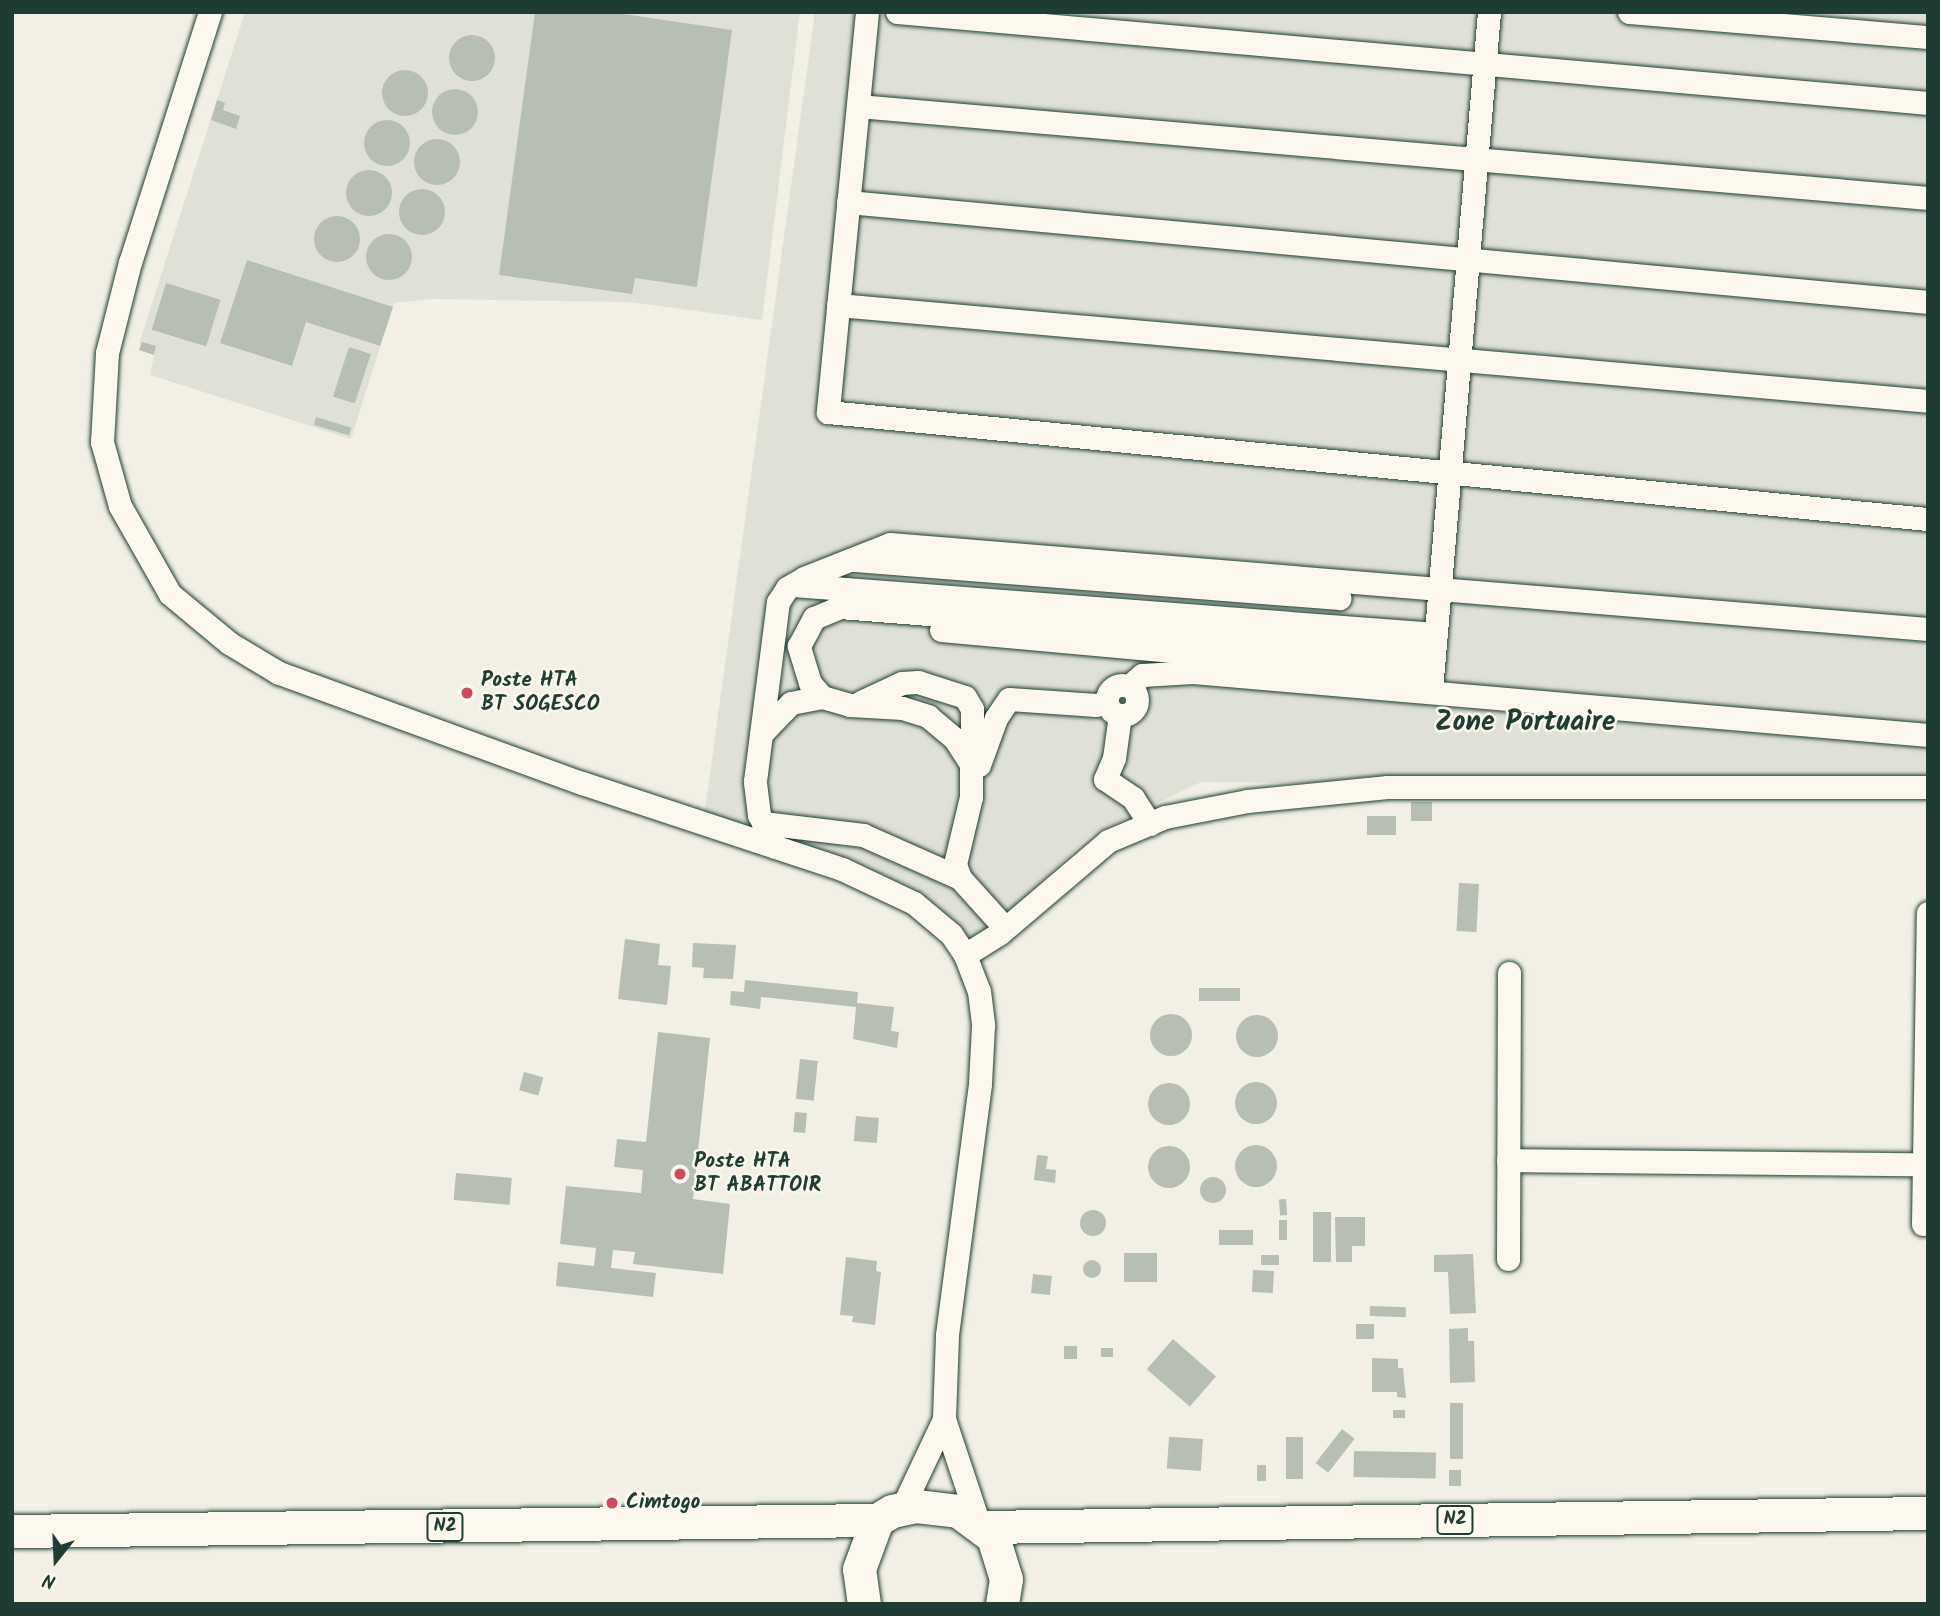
<!DOCTYPE html>
<html>
<head>
<meta charset="utf-8">
<style>
  body { margin:0 }
  #map { position:relative; width:1940px; height:1616px; overflow:hidden; background:#f2f0e5; font-family:Kalam,sans-serif }
  div>[style] { position:absolute }
  .built>* { inset:0; background:#e0e1d6 }
  .building>* { inset:0; background:#b7beb3; transform-origin:0 0 }
  .round { border-radius:50% }
  .roads { filter:drop-shadow(0 0 2px #1f3d34) drop-shadow(0 0 2px #1f3d34) }
  .minor>* { height:23px; margin:-11.5px; padding:0 11.5px; transform-origin:11.5px; border-radius:11.5px; background:#fbf7ec }
  .minor>.ring { margin:-11.5px; padding:0; box-sizing:content-box; background:none; border:23px solid #fbf7ec; border-radius:50% }
  .highway>* { height:33px; margin:-16.5px; padding:0 16.5px; transform-origin:16.5px; border-radius:16.5px; background:#fbf7ec }
  .dots>* { width:19px; height:19px; translate:-50% -50%; box-sizing:border-box; border:4px solid #fbf7ec; border-radius:50% }
  span { translate:-50% -50%; white-space:nowrap; text-align:center; line-height:1.15; -webkit-text-stroke:5px #fbf7ec; paint-order:stroke }
  .shield-label span { padding:2px 5px; background:#fbf7ec; border:2px solid; border-radius:5px; -webkit-text-stroke-width:0 }
  .shield-label { font-size:19px; color:#1f3d34; font-weight:700 }
  .poi-label { font-size:21px; color:#1f3d34; font-weight:700 }
  .left { translate:0 -50%; text-align:left }
  .district-label { font-size:28px; color:#1f3d34; font-weight:700 }
  .frame { position:absolute; inset:0; border:14px solid #1f3d34; pointer-events:none }
  .north { position:absolute; left:21px; top:1525px; width:70px; height:70px; -webkit-text-stroke:5px #fbf7ec; paint-order:stroke; rotate:198deg; font-size:19px; font-weight:700; line-height:28px; text-align:center; color:#1f3d34 }
  .north::after { content:''; display:block; margin:auto; width:24px; height:32px; background:#1f3d34; clip-path:polygon(50% 0,100% 100%,50% 72%,0 100%) }
</style>
</head>
<body>
<div id="map">
  <div class="built">
    <div style="clip-path:polygon(245px 12px,800px 12px,762px 320px,630px 302px,432px 299px,394px 303px,351px 439px,150px 375px,155px 350px,139px 344px)"></div>
    <div style="clip-path:polygon(815px 12px,1928px 12px,1928px 786px,1201px 782px,1089px 836px,1008px 914px,966px 946px,938px 906px,704px 817px)"></div>
  </div>
  <div class="building">
    <div style="clip-path:polygon(535px 12px,610px 12px,732px 30px,697px 287px,635px 278px,632px 294px,499px 275px)"></div>
    <div class="round" style="left:449px;top:35px;width:46px;height:46px"></div>
    <div class="round" style="left:382px;top:70px;width:46px;height:46px"></div>
    <div class="round" style="left:432px;top:89px;width:46px;height:46px"></div>
    <div style="clip-path:polygon(217px 100px,225px 103px,223px 110px,240px 116px,236px 129px,211px 120px)"></div>
    <div class="round" style="left:364px;top:120px;width:46px;height:46px"></div>
    <div class="round" style="left:414px;top:139px;width:46px;height:46px"></div>
    <div class="round" style="left:346px;top:170px;width:46px;height:46px"></div>
    <div class="round" style="left:399px;top:189px;width:46px;height:46px"></div>
    <div class="round" style="left:314px;top:216px;width:46px;height:46px"></div>
    <div class="round" style="left:366px;top:234px;width:46px;height:46px"></div>
    <div style="clip-path:polygon(247px 260px,393px 307px,380px 346px,306px 322px,292px 366px,220px 343px)"></div>
    <div style="left:166px;top:283px;width:57px;height:49px;rotate:17deg"></div>
    <div style="clip-path:polygon(142px 342px,156px 346px,154px 355px,139px 350px)"></div>
    <div style="left:349px;top:347px;width:23px;height:52px;rotate:18deg"></div>
    <div style="left:316px;top:417px;width:37px;height:8px;rotate:17deg"></div>
    <div style="left:1411px;top:802px;width:21px;height:19px"></div>
    <div style="left:1396px;top:816px;width:19px;height:29px;rotate:90deg"></div>
    <div style="left:1459px;top:883px;width:20px;height:48px;rotate:3deg"></div>
    <div style="clip-path:polygon(625px 939px,660px 944px,658px 965px,671px 966px,667px 1005px,618px 999px)"></div>
    <div style="clip-path:polygon(693px 943px,736px 945px,733px 979px,703px 978px,704px 968px,692px 967px)"></div>
    <div style="clip-path:polygon(745px 980px,858px 992px,857px 1003px,894px 1007px,891px 1031px,899px 1032px,897px 1048px,853px 1039px,856px 1007px,761px 997px,760px 1009px,730px 1005px,731px 991px,744px 992px)"></div>
    <div style="left:1240px;top:988px;width:13px;height:41px;rotate:90deg"></div>
    <div class="round" style="left:1150px;top:1014px;width:42px;height:42px"></div>
    <div class="round" style="left:1236px;top:1015px;width:42px;height:42px"></div>
    <div style="clip-path:polygon(658px 1032px,710px 1038px,693px 1199px,730px 1204px,723px 1274px,633px 1264px,635px 1252px,613px 1250px,611px 1268px,656px 1273px,653px 1297px,556px 1286px,558px 1262px,594px 1266px,596px 1248px,560px 1244px,566px 1186px,641px 1193px,643px 1170px,614px 1167px,617px 1139px,646px 1142px)"></div>
    <div style="left:800px;top:1059px;width:18px;height:40px;rotate:6deg"></div>
    <div style="left:524px;top:1072px;width:20px;height:19px;rotate:15deg"></div>
    <div class="round" style="left:1235px;top:1082px;width:42px;height:42px"></div>
    <div class="round" style="left:1148px;top:1083px;width:42px;height:42px"></div>
    <div style="left:795px;top:1112px;width:12px;height:20px;rotate:5deg"></div>
    <div style="left:856px;top:1116px;width:23px;height:25px;rotate:5deg"></div>
    <div class="round" style="left:1235px;top:1145px;width:42px;height:42px"></div>
    <div class="round" style="left:1148px;top:1146px;width:42px;height:42px"></div>
    <div style="clip-path:polygon(1037px 1155px,1048px 1156px,1046px 1169px,1056px 1170px,1055px 1183px,1034px 1180px)"></div>
    <div style="left:456px;top:1173px;width:56px;height:27px;rotate:5deg"></div>
    <div class="round" style="left:1200px;top:1177px;width:26px;height:26px"></div>
    <div style="left:1286px;top:1199px;width:16px;height:7px;rotate:86deg"></div>
    <div class="round" style="left:1080px;top:1210px;width:26px;height:26px"></div>
    <div style="left:1313px;top:1212px;width:18px;height:50px"></div>
    <div style="clip-path:polygon(1335px 1217px,1365px 1217px,1365px 1246px,1352px 1246px,1352px 1262px,1336px 1262px)"></div>
    <div style="left:1279px;top:1220px;width:8px;height:20px"></div>
    <div style="left:1253px;top:1230px;width:15px;height:34px;rotate:90deg"></div>
    <div style="left:1124px;top:1253px;width:33px;height:29px"></div>
    <div style="clip-path:polygon(1473px 1254px,1476px 1313px,1450px 1314px,1448px 1272px,1434px 1272px,1434px 1255px)"></div>
    <div style="left:1261px;top:1255px;width:18px;height:10px"></div>
    <div style="clip-path:polygon(846px 1257px,877px 1261px,876px 1271px,881px 1272px,875px 1325px,852px 1322px,853px 1316px,840px 1315px)"></div>
    <div class="round" style="left:1083px;top:1260px;width:18px;height:18px"></div>
    <div style="left:1253px;top:1270px;width:21px;height:22px;rotate:3deg"></div>
    <div style="left:1033px;top:1274px;width:19px;height:19px;rotate:6deg"></div>
    <div style="left:1370px;top:1306px;width:36px;height:10px;rotate:2deg"></div>
    <div style="left:1356px;top:1324px;width:18px;height:15px"></div>
    <div style="clip-path:polygon(1468px 1328px,1468px 1341px,1474px 1341px,1475px 1382px,1450px 1383px,1449px 1329px)"></div>
    <div style="left:1173px;top:1339px;width:57px;height:40px;rotate:41deg"></div>
    <div style="left:1064px;top:1346px;width:13px;height:13px"></div>
    <div style="left:1101px;top:1348px;width:12px;height:9px"></div>
    <div style="clip-path:polygon(1372px 1358px,1398px 1359px,1398px 1368px,1403px 1368px,1406px 1398px,1397px 1397px,1397px 1392px,1372px 1392px)"></div>
    <div style="left:1450px;top:1403px;width:13px;height:56px"></div>
    <div style="left:1393px;top:1410px;width:12px;height:8px"></div>
    <div style="left:1342px;top:1429px;width:16px;height:43px;rotate:38deg"></div>
    <div style="left:1286px;top:1437px;width:17px;height:42px"></div>
    <div style="left:1203px;top:1439px;width:32px;height:34px;rotate:94deg"></div>
    <div style="left:1354px;top:1451px;width:82px;height:26px;rotate:1deg"></div>
    <div style="left:1257px;top:1465px;width:9px;height:16px"></div>
    <div style="left:1449px;top:1470px;width:12px;height:16px"></div>
  </div>
  <div class="roads">
    <div class="minor">
      <div style="left:210px;top:12px;width:262px;rotate:107.7deg"></div>
      <div style="left:130px;top:262px;width:94px;rotate:104.2deg"></div>
      <div style="left:107px;top:353px;width:89px;rotate:93.2deg"></div>
      <div style="left:102px;top:442px;width:66px;rotate:74.3deg"></div>
      <div style="left:120px;top:506px;width:101px;rotate:60.4deg"></div>
      <div style="left:170px;top:594px;width:77px;rotate:39.7deg"></div>
      <div style="left:229px;top:643px;width:58px;rotate:31deg"></div>
      <div style="left:279px;top:673px;width:322px;rotate:20deg"></div>
      <div style="left:582px;top:783px;width:274px;rotate:18.3deg"></div>
      <div style="left:842px;top:869px;width:80px;rotate:25.3deg"></div>
      <div style="left:914px;top:903px;width:48px;rotate:40deg"></div>
      <div style="left:951px;top:934px;width:25px;rotate:56deg"></div>
      <div style="left:965px;top:955px;width:39px;rotate:69deg"></div>
      <div style="left:979px;top:991px;width:35px;rotate:83deg"></div>
      <div style="left:983px;top:1026px;width:58px;rotate:93deg"></div>
      <div style="left:980px;top:1084px;width:254px;rotate:97.5deg"></div>
      <div style="left:947px;top:1336px;width:83px;rotate:92.1deg"></div>
      <div style="left:944px;top:1419px;width:108px;rotate:71.6deg"></div>
      <div style="left:867px;top:12px;width:402px;rotate:95.6deg"></div>
      <div style="left:828px;top:412px;width:1105px;rotate:5.56deg"></div>
      <div style="left:897px;top:12px;width:1035px;rotate:5.04deg"></div>
      <div style="left:1629px;top:12px;width:300px;rotate:4.8deg"></div>
      <div style="left:858px;top:106px;width:1074px;rotate:4.91deg"></div>
      <div style="left:848px;top:202px;width:1085px;rotate:5.29deg"></div>
      <div style="left:838px;top:305px;width:1094px;rotate:5.03deg"></div>
      <div style="left:855px;top:560px;width:486px;rotate:4.5deg"></div>
      <div style="left:793px;top:585px;width:645px;rotate:4.36deg"></div>
      <div style="left:941px;top:630px;width:476px;rotate:5.2deg"></div>
      <div class="ring" style="left:1107px;top:685px;width:7px;height:7px"></div>
      <div style="left:1129px;top:686px;width:17px;rotate:-40deg"></div>
      <div style="left:1142px;top:675px;width:51px;rotate:-3.4deg"></div>
      <div style="left:1193px;top:672px;width:738px;rotate:4.9deg"></div>
      <div style="left:1431px;top:690px;width:680px;rotate:-85.11deg"></div>
      <div style="left:861px;top:702px;width:45px;rotate:-24.9deg"></div>
      <div style="left:902px;top:683px;width:16px;rotate:-4deg"></div>
      <div style="left:918px;top:682px;width:49px;rotate:17.7deg"></div>
      <div style="left:965px;top:697px;width:14px;rotate:60deg"></div>
      <div style="left:972px;top:709px;width:57px;rotate:90deg"></div>
      <div style="left:1120px;top:715px;width:43px;rotate:97.9deg"></div>
      <div style="left:1114px;top:758px;width:23px;rotate:113deg"></div>
      <div style="left:1105px;top:779px;width:34px;rotate:34deg"></div>
      <div style="left:1133px;top:798px;width:31px;rotate:57deg"></div>
      <div style="left:761px;top:734px;width:43px;rotate:-45.9deg"></div>
      <div style="left:791px;top:703px;width:32px;rotate:-11deg"></div>
      <div style="left:979px;top:765px;width:50px;rotate:-70.1deg"></div>
      <div style="left:996px;top:718px;width:23px;rotate:-56deg"></div>
      <div style="left:1009px;top:699px;width:87px;rotate:3.9deg"></div>
      <div style="left:1096px;top:705px;width:11px;rotate:-15deg"></div>
      <div style="left:763px;top:823px;width:101px;rotate:6.8deg"></div>
      <div style="left:863px;top:835px;width:106px;rotate:23.9deg"></div>
      <div style="left:776px;top:847px;width:36px;rotate:-118deg"></div>
      <div style="left:759px;top:815px;width:34px;rotate:-97deg"></div>
      <div style="left:755px;top:781px;width:180px;rotate:-82.7deg"></div>
      <div style="left:778px;top:602px;width:17px;rotate:-57deg"></div>
      <div style="left:787px;top:588px;width:20px;rotate:-30deg"></div>
      <div style="left:804px;top:578px;width:92px;rotate:-21.6deg"></div>
      <div style="left:890px;top:544px;width:1041px;rotate:4.68deg"></div>
      <div style="left:1005px;top:928px;width:67px;rotate:-132deg"></div>
      <div style="left:960px;top:878px;width:15px;rotate:-110deg"></div>
      <div style="left:955px;top:864px;width:69px;rotate:-76.6deg"></div>
      <div style="left:971px;top:797px;width:33px;rotate:-90deg"></div>
      <div style="left:971px;top:764px;width:30px;rotate:-123deg"></div>
      <div style="left:955px;top:739px;width:35px;rotate:-140deg"></div>
      <div style="left:928px;top:716px;width:27px;rotate:-163deg"></div>
      <div style="left:902px;top:708px;width:52px;rotate:-176.7deg"></div>
      <div style="left:850px;top:705px;width:29px;rotate:-164deg"></div>
      <div style="left:822px;top:697px;width:18px;rotate:-131deg"></div>
      <div style="left:810px;top:683px;width:39px;rotate:-107deg"></div>
      <div style="left:799px;top:646px;width:32px;rotate:-62deg"></div>
      <div style="left:814px;top:618px;width:28px;rotate:-23deg"></div>
      <div style="left:840px;top:607px;width:596px;rotate:4.52deg"></div>
      <div style="left:965px;top:955px;width:41px;rotate:-32.2deg"></div>
      <div style="left:1000px;top:933px;width:142px;rotate:-40.4deg"></div>
      <div style="left:1108px;top:841px;width:62px;rotate:-22.8deg"></div>
      <div style="left:1165px;top:817px;width:84px;rotate:-11deg"></div>
      <div style="left:1247px;top:801px;width:141px;rotate:-5.7deg"></div>
      <div style="left:1387px;top:787px;width:541px"></div>
      <div style="left:1508px;top:1160px;width:416px;rotate:0.6deg"></div>
      <div style="left:1923px;top:1224px;width:311px;rotate:-89.1deg"></div>
      <div style="left:1508px;top:1259px;width:286px;rotate:-89.8deg"></div>
      <div style="left:902px;top:1508px;width:98px;rotate:-64.7deg"></div>
    </div>
    <div class="highway">
      <div style="left:983px;top:1527px;width:945px;rotate:-0.85deg"></div>
      <div style="left:12px;top:1531px;width:865px;rotate:-0.73deg"></div>
      <div style="left:864px;top:1604px;width:35px;rotate:-98deg"></div>
      <div style="left:859px;top:1569px;width:52px;rotate:-69.8deg"></div>
      <div style="left:877px;top:1520px;width:17px;rotate:-31deg"></div>
      <div style="left:892px;top:1511px;width:25px;rotate:-12deg"></div>
      <div style="left:916px;top:1506px;width:42px;rotate:6.8deg"></div>
      <div style="left:958px;top:1511px;width:44px;rotate:36.6deg"></div>
      <div style="left:993px;top:1537px;width:44px;rotate:72.8deg"></div>
      <div style="left:1006px;top:1579px;width:25px;rotate:99deg"></div>
    </div>
  </div>
  <div class="dots">
    <div style="left:467px;top:693px;background:#d1495b"></div>
    <div style="left:680px;top:1174px;background:#d1495b"></div>
    <div style="left:612px;top:1503px;background:#d1495b"></div>
  </div>
  <div class="shield-label">
    <span style="left:1455px;top:1520px">N2</span>
    <span style="left:445px;top:1527px">N2</span>
  </div>
  <div class="poi-label">
    <span class="left" style="left:481px;top:693px">Poste HTA<br>BT SOGESCO</span>
    <span class="left" style="left:694px;top:1174px">Poste HTA<br>BT ABATTOIR</span>
    <span class="left" style="left:626px;top:1503px">Cimtogo</span>
  </div>
  <div class="district-label">
    <span style="left:1525px;top:723px">Zone Portuaire</span>
  </div>
  <div class="frame"></div>
  <div class="north">N</div>
</div>
</body>
</html>
